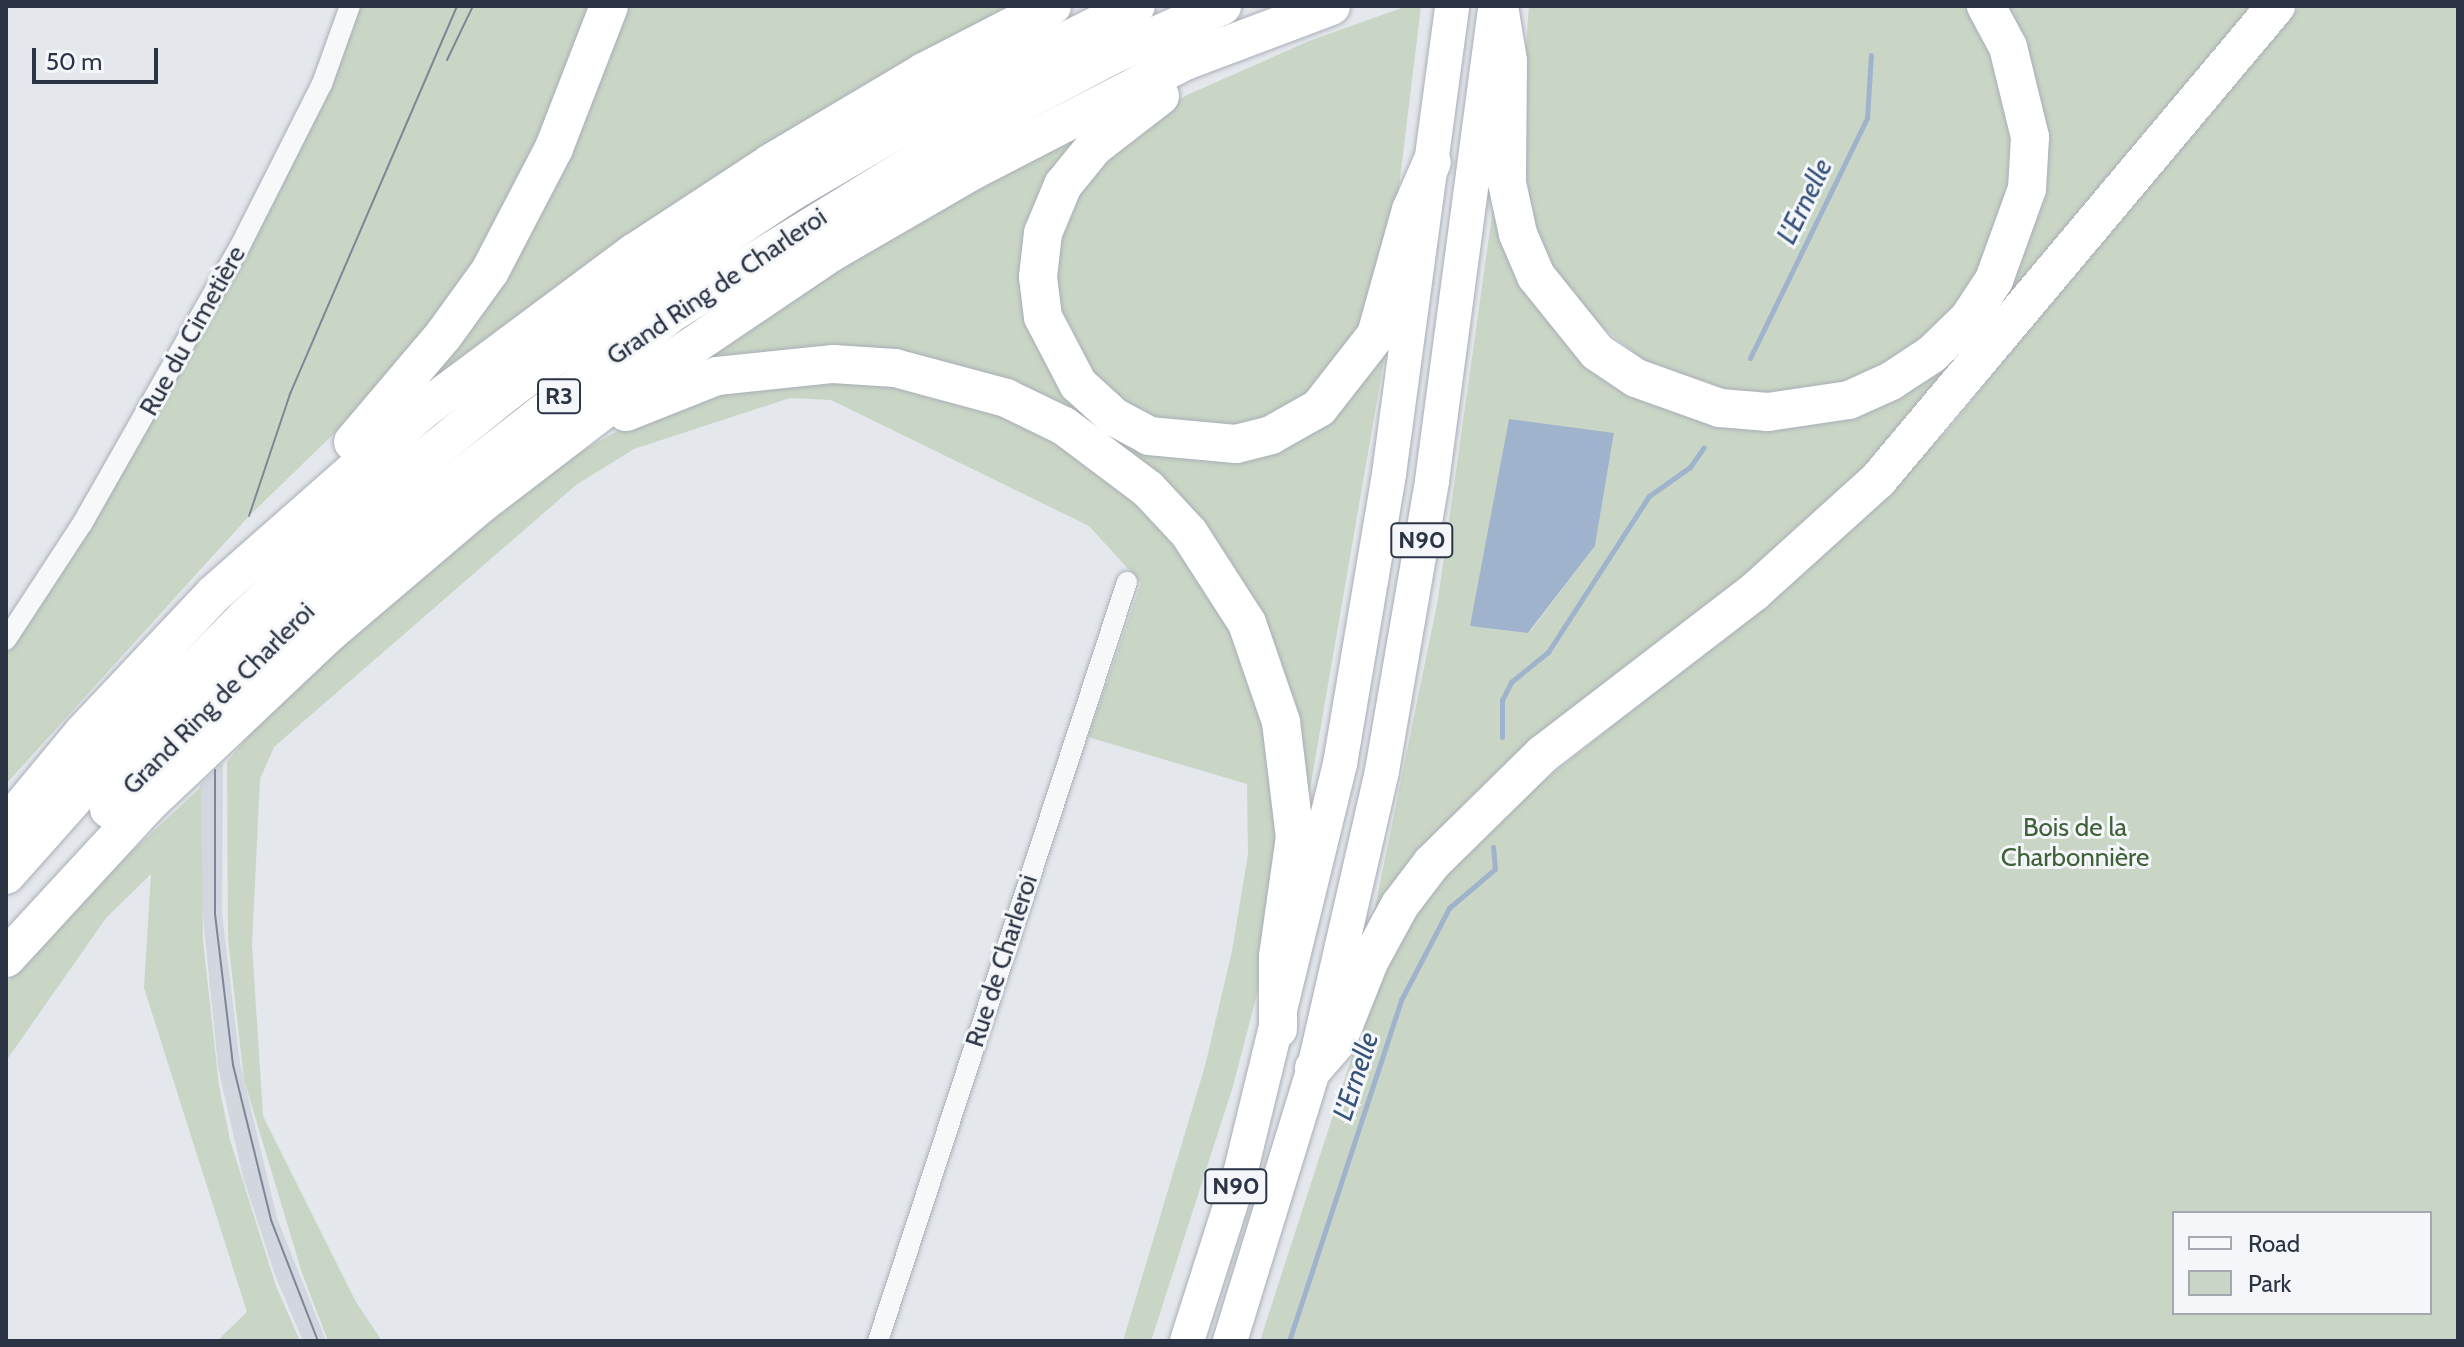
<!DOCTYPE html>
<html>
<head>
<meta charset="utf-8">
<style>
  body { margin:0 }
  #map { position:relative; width:2464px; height:1347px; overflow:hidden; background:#e4e7ec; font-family:Cabin,sans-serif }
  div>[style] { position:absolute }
  .built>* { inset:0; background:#d2d6de }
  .green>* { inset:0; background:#c9d6c5 }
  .water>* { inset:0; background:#9fb4cc }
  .stream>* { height:5px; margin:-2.5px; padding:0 2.5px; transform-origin:2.5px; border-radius:2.5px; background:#9fb4cc }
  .roads { filter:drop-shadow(0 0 2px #a9aeb7) drop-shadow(0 0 2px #a9aeb7) }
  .minor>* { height:20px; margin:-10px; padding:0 10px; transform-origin:10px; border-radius:10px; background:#f7f8fa }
  .trunk>* { height:34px; margin:-17px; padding:0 17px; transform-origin:17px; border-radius:17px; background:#fff }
  .motorway>* { height:38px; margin:-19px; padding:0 19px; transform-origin:19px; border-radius:19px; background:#fff }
  .tram>* { height:2px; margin:-1px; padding:0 1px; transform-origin:1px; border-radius:1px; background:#7d8696 }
  span { translate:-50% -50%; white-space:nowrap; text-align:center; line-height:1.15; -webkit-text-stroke:6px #f4f6f9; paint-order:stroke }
  .shield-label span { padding:2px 6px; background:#f4f6f9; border:2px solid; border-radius:6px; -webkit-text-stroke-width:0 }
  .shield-label { font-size:24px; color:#2b3445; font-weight:700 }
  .street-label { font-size:26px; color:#2b3445 }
  .park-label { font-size:26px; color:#3f6138 }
  .water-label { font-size:28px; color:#34527a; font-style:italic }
  .frame { position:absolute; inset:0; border:8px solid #2b3445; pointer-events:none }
  .legend { position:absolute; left:2172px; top:1211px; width:260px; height:104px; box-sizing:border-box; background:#f4f6f9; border:2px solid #a4a8b1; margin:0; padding:10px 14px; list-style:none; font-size:24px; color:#2b3445 }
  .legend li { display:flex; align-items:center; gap:16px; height:40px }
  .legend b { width:40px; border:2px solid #a4a8b1 }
  .scale { position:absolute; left:32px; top:48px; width:126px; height:36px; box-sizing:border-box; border:4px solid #2b3445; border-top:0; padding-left:10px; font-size:24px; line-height:28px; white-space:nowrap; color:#2b3445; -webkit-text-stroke:6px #f4f6f9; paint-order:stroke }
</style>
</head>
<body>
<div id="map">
  <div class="built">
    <div style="clip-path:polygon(223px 763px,222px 913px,240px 1063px,277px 1218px,326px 1341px,303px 1341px,275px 1275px,243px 1177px,218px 1067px,198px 867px,200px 785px)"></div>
  </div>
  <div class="green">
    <div style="clip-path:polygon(358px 6px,593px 6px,571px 73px,470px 277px,349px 419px,249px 516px,6px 784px,6px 655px,109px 496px,301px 149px)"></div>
    <div style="clip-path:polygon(619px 6px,1017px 6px,399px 412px)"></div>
    <div style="clip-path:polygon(1407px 6px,1421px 6px,1393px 236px,1360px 332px,1315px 392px,1248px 428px,1172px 427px,1110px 397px,1061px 329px,1053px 284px,1057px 236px,1075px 195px,1145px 121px,1187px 95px,1309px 41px)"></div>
    <div style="clip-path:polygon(1529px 6px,1970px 6px,1985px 30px,2016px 158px,1996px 246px,1946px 321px,1901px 358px,1824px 390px,1746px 396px,1658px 372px,1581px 310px,1552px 270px,1534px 226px,1519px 149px)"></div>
    <div style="clip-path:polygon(evenodd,1998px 6px,2265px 6px,1938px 403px,1370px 932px,1438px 599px,1497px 180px,1508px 229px,1627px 381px,1859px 407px,2021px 250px,1998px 6px,1614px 434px,1595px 546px,1529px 633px,1614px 434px)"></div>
    <div style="clip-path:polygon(evenodd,2300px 6px,2458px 6px,2458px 1341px,1260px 1341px,1369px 1004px,1403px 929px,1445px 872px,1505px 812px,1820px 558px,1947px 431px,2203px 113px,2300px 6px,2174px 1213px,2430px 1213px,2430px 1313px,2174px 1313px,2174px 1213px)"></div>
    <div style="clip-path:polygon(1113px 115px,1044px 203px,1064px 381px,1226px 457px,1389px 331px,1304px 824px,1225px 565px,956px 372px,664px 384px,856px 255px)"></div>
    <div style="clip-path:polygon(864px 379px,1029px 424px,1078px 452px,1169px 532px,1208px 585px,1247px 660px,1280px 802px,1263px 971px,1233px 1086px,1151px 1341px,1123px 1341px,1205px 1066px,1232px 951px,1248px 854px,1247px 784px,1088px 737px,1141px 583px,1089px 526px,831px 400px,790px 398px,634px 449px,576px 485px,274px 747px,260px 779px,252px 945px,263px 1116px,356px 1302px,382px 1341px,328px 1341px,302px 1273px,244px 1080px,228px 939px,227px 762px,268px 712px,383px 610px,564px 461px,623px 428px,725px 392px)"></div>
    <div style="clip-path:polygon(201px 787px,203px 941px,219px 1086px,230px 1140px,276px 1286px,300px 1341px,217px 1341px,247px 1312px,144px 988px,151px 874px,106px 918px,6px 1061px,6px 984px,70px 909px)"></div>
  </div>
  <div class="water">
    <div style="clip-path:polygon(1509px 419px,1614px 433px,1595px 546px,1528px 633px,1470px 626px)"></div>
  </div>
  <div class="stream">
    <div style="left:1750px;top:358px;width:267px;rotate:-64deg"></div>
    <div style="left:1867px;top:118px;width:63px;rotate:-86.4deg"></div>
    <div style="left:1502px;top:737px;width:37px;rotate:-90deg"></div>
    <div style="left:1502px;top:700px;width:20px;rotate:-63deg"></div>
    <div style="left:1511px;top:682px;width:48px;rotate:-39deg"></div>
    <div style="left:1548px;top:652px;width:186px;rotate:-57.1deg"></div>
    <div style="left:1649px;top:496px;width:50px;rotate:-35.3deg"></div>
    <div style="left:1690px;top:467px;width:24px;rotate:-55deg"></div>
    <div style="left:1289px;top:1341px;width:359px;rotate:-71.8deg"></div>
    <div style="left:1401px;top:1000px;width:104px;rotate:-62.4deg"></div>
    <div style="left:1449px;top:908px;width:60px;rotate:-40.3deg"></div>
    <div style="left:1495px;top:869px;width:22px;rotate:-95deg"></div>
  </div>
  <div class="roads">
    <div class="minor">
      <div style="left:6px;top:640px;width:139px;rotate:-56.8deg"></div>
      <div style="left:82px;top:524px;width:320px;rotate:-60.4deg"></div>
      <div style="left:240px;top:246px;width:182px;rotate:-63.2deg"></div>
      <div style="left:322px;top:84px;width:83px;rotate:-70.3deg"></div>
      <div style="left:878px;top:1341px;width:799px;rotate:-71.84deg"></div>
    </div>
    <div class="trunk">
      <div style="left:1187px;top:1341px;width:171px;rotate:-72.3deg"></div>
      <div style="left:1239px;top:1178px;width:426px;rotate:-76.3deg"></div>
      <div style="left:1340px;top:764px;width:294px;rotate:-80.4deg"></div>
      <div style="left:1389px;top:474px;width:472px;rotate:-82.3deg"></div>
      <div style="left:1230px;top:1341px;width:286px;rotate:-72.9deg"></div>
      <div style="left:1314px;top:1068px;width:305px;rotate:-77.1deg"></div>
      <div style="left:1382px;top:771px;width:294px;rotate:-80.2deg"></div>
      <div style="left:1432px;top:481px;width:471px;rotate:-82.4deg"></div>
    </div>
    <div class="motorway">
      <div style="left:1499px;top:6px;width:56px;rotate:80.7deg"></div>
      <div style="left:1508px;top:61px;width:122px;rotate:90.5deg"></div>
      <div style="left:1507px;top:183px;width:52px;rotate:77.8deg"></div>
      <div style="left:1518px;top:234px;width:46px;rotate:66.8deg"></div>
      <div style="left:1536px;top:276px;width:97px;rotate:51.2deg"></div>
      <div style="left:1597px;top:352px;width:47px;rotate:33.7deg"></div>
      <div style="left:1636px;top:378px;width:89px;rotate:19.7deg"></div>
      <div style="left:1720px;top:408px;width:48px;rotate:4.8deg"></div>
      <div style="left:1768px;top:412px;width:82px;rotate:-8.4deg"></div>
      <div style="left:1849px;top:400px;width:46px;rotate:-24.3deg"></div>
      <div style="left:1891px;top:381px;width:49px;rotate:-33.4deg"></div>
      <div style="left:1932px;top:354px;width:52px;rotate:-44.2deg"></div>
      <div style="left:1969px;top:318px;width:45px;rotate:-56.7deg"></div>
      <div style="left:1994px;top:280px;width:97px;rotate:-70.1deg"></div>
      <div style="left:2027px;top:189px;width:52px;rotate:-86.7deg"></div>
      <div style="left:2030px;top:137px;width:93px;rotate:-103.7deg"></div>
      <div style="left:2008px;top:47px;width:47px;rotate:-118.2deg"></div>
      <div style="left:1160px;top:96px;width:83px;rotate:142.3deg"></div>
      <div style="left:1094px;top:147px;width:49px;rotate:129.2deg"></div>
      <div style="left:1063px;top:185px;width:52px;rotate:112.6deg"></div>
      <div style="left:1043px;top:233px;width:44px;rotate:96.5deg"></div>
      <div style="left:1038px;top:277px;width:40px;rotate:82.9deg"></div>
      <div style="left:1043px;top:317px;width:76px;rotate:62.4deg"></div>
      <div style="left:1078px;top:384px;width:49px;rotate:42.5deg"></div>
      <div style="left:1114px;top:417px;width:40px;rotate:28deg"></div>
      <div style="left:1149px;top:436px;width:87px;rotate:5.3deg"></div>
      <div style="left:1236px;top:444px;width:36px;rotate:-14deg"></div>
      <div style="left:1271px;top:435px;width:55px;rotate:-29.4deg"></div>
      <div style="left:1319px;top:408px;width:93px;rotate:-52deg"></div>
      <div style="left:1376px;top:335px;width:130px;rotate:-74.4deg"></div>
      <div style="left:1411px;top:210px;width:52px;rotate:-66.4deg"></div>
      <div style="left:626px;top:412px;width:98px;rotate:-21.6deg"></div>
      <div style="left:717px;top:376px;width:117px;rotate:-5.9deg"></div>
      <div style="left:833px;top:364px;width:62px;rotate:3.7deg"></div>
      <div style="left:895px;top:368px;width:115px;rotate:15.1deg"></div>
      <div style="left:1006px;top:398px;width:64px;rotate:25.8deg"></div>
      <div style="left:1064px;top:426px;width:105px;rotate:36.9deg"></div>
      <div style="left:1148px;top:489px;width:60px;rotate:47deg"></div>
      <div style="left:1189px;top:533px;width:107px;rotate:57.2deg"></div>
      <div style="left:1247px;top:623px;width:105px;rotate:71deg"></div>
      <div style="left:1281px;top:722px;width:116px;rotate:83.1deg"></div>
      <div style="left:1295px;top:837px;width:121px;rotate:98.1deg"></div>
      <div style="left:1278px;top:957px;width:72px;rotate:90deg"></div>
      <div style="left:353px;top:442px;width:139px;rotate:-49.7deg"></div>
      <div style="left:443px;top:336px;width:80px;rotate:-54.1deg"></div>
      <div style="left:490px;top:271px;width:139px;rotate:-62.5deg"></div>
      <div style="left:554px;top:148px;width:152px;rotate:-68.8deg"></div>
      <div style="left:109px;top:809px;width:238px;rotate:-45.7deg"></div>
      <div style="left:275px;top:639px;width:169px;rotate:-42.4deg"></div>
      <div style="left:400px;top:525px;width:344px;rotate:-38deg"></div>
      <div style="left:671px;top:313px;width:336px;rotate:-31.6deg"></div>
      <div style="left:957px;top:137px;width:171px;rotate:-27.9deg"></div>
      <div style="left:1108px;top:57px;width:125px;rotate:-24.1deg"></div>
      <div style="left:6px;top:826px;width:121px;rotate:-50.4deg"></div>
      <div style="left:83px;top:733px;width:191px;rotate:-46.7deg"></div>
      <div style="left:214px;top:594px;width:273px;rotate:-41.4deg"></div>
      <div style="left:419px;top:413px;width:268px;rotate:-36.7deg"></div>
      <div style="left:634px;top:253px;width:164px;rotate:-33.3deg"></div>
      <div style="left:771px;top:163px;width:178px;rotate:-30.7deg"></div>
      <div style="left:924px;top:72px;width:144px;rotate:-27.3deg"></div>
      <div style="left:6px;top:875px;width:188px;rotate:-48.4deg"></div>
      <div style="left:131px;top:734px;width:164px;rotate:-45.5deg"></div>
      <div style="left:246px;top:617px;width:173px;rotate:-42.7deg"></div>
      <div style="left:373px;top:500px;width:172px;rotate:-38.9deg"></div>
      <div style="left:507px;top:392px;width:174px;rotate:-36.8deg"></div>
      <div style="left:646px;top:288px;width:174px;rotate:-33.5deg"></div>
      <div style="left:791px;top:192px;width:174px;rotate:-30.4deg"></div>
      <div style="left:941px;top:104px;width:218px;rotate:-26.7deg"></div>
      <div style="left:6px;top:958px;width:209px;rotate:-47.3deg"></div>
      <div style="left:148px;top:804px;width:249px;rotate:-43.4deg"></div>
      <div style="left:329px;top:633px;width:201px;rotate:-40.4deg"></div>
      <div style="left:482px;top:503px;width:209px;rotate:-37.4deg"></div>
      <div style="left:648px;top:376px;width:222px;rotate:-34deg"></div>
      <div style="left:832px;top:252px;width:162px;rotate:-30.1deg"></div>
      <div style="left:972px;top:171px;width:240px;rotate:-27.3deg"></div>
      <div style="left:1185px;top:61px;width:156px;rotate:-20.6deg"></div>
      <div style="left:1314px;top:1068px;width:37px;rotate:-49deg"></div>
      <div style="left:1338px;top:1040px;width:84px;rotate:-68.3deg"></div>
      <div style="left:1369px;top:962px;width:65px;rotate:-61.5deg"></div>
      <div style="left:1400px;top:905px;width:53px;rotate:-52.7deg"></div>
      <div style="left:1432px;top:863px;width:156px;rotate:-44.5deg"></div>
      <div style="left:1543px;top:754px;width:265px;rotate:-37.5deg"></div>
      <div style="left:1753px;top:593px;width:169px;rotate:-42.1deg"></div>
      <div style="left:1878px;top:480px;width:619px;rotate:-49.98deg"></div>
    </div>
  </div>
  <div class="tram">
    <div style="left:447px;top:60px;width:60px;rotate:-64.3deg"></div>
    <div style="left:249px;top:516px;width:129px;rotate:-71.4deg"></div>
    <div style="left:290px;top:394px;width:422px;rotate:-66.7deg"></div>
    <div style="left:215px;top:770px;width:144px;rotate:90deg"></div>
    <div style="left:215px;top:914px;width:152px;rotate:83.2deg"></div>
    <div style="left:233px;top:1065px;width:160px;rotate:76.2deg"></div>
    <div style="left:271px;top:1220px;width:130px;rotate:68.8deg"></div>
  </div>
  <div class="shield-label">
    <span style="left:559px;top:396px">R3</span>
    <span style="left:1422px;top:540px">N90</span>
    <span style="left:1236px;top:1186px">N90</span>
  </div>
  <div class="street-label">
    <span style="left:717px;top:287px;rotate:-34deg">Grand Ring de Charleroi</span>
    <span style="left:193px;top:331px;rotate:-61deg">Rue du Cimetière</span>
    <span style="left:219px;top:699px;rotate:-45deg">Grand Ring de Charleroi</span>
    <span style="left:1002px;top:961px;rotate:-72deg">Rue de Charleroi</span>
  </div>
  <div class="park-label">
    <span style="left:2075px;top:843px">Bois de la<br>Charbonnière</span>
  </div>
  <div class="water-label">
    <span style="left:1804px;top:201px;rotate:-64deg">L'Ernelle</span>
    <span style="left:1355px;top:1076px;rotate:-72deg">L'Ernelle</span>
  </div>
  <div class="frame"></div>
  <ul class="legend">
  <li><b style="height:10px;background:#f7f8fa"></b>Road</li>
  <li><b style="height:22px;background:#c9d6c5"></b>Park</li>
  </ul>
  <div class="scale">50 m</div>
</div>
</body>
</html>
